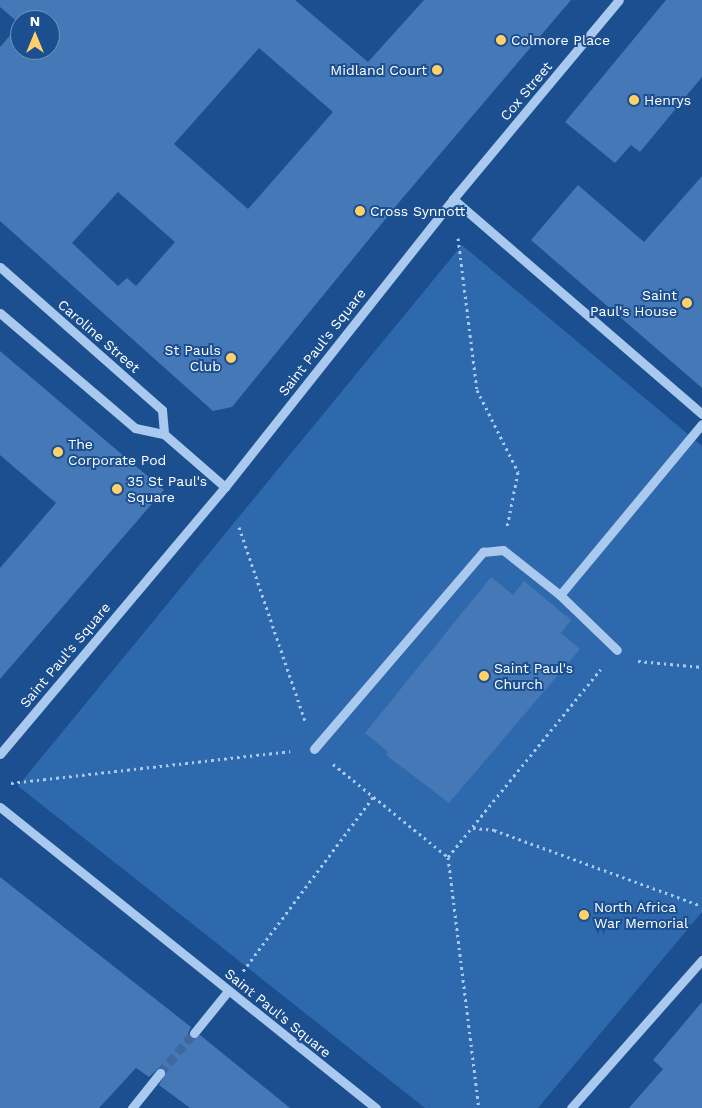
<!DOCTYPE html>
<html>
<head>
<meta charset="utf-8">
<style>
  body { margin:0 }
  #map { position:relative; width:702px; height:1108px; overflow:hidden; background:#1b4f8f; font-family:"Work Sans",sans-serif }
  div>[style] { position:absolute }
  .green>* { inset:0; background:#2e69ad }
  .building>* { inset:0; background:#4478b7 }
  .minor-tunnel>* { height:9px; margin-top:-4.5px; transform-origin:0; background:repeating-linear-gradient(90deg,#3d69a0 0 9px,transparent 0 13.5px) }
  .path>* { height:3px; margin-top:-1.5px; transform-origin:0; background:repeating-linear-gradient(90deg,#a9c9ee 0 2.5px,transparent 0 6.5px) }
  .minor>* { height:9px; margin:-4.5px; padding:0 4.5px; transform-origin:4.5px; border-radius:4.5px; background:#a9c9ee }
  .dots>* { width:14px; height:14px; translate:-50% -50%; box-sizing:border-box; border:2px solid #1b4f8f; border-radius:50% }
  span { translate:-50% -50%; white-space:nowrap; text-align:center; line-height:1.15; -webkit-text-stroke:4px #1b4f8f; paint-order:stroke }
  .poi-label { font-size:14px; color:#fff }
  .left { translate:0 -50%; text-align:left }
  .right { translate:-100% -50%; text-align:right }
  .street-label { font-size:14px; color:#fff }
  .north { position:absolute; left:10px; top:10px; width:50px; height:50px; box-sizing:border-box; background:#1b4f8f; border:1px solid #7695bc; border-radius:50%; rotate:0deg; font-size:14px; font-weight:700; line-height:20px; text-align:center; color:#fff }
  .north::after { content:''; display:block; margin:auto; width:18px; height:22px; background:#ffd166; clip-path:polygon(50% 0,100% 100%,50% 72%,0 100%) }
</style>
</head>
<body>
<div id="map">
  <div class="green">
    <div style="clip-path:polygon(462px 245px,702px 446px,702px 912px,538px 1108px,425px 1108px,18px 786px)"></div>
  </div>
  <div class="building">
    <div style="clip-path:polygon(evenodd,0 0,295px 0,368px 62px,424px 0,571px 0,401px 200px,232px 407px,213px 411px,0 221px,0 47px,20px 24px,20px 50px,50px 50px,50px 20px,20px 20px,20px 24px,0 7px,0 0,259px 48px,333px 112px,248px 209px,174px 144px,259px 48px,0 0,118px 192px,175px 242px,136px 286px,127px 278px,118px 286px,72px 243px,118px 192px)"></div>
    <div style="clip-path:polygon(666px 0,702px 0,702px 77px,640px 152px,631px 145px,615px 163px,565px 122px)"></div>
    <div style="clip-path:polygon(702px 176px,702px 388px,531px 240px,578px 185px,644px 242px)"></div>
    <div style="clip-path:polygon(0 351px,164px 490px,0 679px,0 568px,56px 503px,0 455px)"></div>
    <div style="clip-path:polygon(491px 577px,513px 595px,524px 581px,571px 620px,561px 633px,580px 649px,449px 803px,386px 755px,388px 752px,365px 733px)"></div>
    <div style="clip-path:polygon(0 877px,191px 1027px,188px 1033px,190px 1038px,200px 1035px,290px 1108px,190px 1108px,159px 1085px,166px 1073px,160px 1067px,149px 1077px,136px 1068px,99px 1108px,0 1108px)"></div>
    <div style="clip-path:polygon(702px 1002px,702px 1108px,629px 1108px,663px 1069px,653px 1060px)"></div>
  </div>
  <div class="minor-tunnel">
    <div style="left:160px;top:1073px;width:52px;rotate:-49.6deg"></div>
  </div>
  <div class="path">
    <div style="left:458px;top:238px;width:153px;rotate:82.9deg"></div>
    <div style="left:477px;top:390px;width:92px;rotate:63.4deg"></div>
    <div style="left:518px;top:472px;width:56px;rotate:101.3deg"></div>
    <div style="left:239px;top:527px;width:205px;rotate:71.2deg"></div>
    <div style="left:638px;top:661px;width:64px;rotate:5.4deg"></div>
    <div style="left:333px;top:764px;width:148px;rotate:39deg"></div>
    <div style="left:448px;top:857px;width:242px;rotate:-50.9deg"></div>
    <div style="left:11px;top:783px;width:281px;rotate:-6.5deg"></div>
    <div style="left:473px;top:828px;width:21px;rotate:5deg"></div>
    <div style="left:494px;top:830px;width:221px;rotate:20.1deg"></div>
    <div style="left:448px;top:857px;width:253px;rotate:83deg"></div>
    <div style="left:243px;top:971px;width:217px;rotate:-53.2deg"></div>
  </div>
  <div class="minor">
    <div style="left:453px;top:199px;width:259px;rotate:-50.2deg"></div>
    <div style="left:0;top:267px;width:216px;rotate:41.4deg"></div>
    <div style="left:162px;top:410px;width:24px;rotate:85deg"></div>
    <div style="left:0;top:313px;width:177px;rotate:40.4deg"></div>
    <div style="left:135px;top:428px;width:30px;rotate:12deg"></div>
    <div style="left:164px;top:434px;width:81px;rotate:41deg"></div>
    <div style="left:560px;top:595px;width:222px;rotate:-50.3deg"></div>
    <div style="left:314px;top:749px;width:260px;rotate:-49.4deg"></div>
    <div style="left:483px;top:552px;width:20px;rotate:-6deg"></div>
    <div style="left:503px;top:550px;width:73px;rotate:38.3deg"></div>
    <div style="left:560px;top:595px;width:79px;rotate:44deg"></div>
    <div style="left:0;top:754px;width:349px;rotate:-49.9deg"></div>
    <div style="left:225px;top:487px;width:367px;rotate:-51.6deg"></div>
    <div style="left:453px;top:199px;width:329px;rotate:40.8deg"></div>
    <div style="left:0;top:807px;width:482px;rotate:38.7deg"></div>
    <div style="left:194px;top:1033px;width:54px;rotate:-51deg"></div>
    <div style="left:132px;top:1108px;width:45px;rotate:-51.3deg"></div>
    <div style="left:571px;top:1108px;width:198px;rotate:-48.5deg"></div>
  </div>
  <div class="dots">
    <div style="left:501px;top:40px;background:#ffd166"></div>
    <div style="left:437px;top:70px;background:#ffd166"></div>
    <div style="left:634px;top:100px;background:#ffd166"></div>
    <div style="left:360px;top:211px;background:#ffd166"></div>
    <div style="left:687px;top:303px;background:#ffd166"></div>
    <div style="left:231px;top:358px;background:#ffd166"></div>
    <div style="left:58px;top:452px;background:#ffd166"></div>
    <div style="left:117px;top:489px;background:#ffd166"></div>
    <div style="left:484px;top:676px;background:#ffd166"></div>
    <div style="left:584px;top:915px;background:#ffd166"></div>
  </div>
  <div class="poi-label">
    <span class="left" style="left:511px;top:40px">Colmore Place</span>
    <span class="right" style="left:427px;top:70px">Midland Court</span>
    <span class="left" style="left:644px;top:100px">Henrys</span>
    <span class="left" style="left:370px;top:211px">Cross Synnott</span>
    <span class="right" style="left:677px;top:303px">Saint<br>Paul's House</span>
    <span class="right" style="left:221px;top:358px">St Pauls<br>Club</span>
    <span class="left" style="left:68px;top:452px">The<br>Corporate Pod</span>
    <span class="left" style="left:127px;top:489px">35 St Paul's<br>Square</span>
    <span class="left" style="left:494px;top:676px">Saint Paul's<br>Church</span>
    <span class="left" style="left:594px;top:915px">North Africa<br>War Memorial</span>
  </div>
  <div class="street-label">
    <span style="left:526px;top:91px;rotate:-50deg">Cox Street</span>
    <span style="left:99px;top:336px;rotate:41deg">Caroline Street</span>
    <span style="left:322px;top:342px;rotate:-52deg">Saint Paul's Square</span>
    <span style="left:65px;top:655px;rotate:-50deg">Saint Paul's Square</span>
    <span style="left:278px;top:1013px;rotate:39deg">Saint Paul's Square</span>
  </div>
  <div class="north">N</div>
</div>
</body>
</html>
